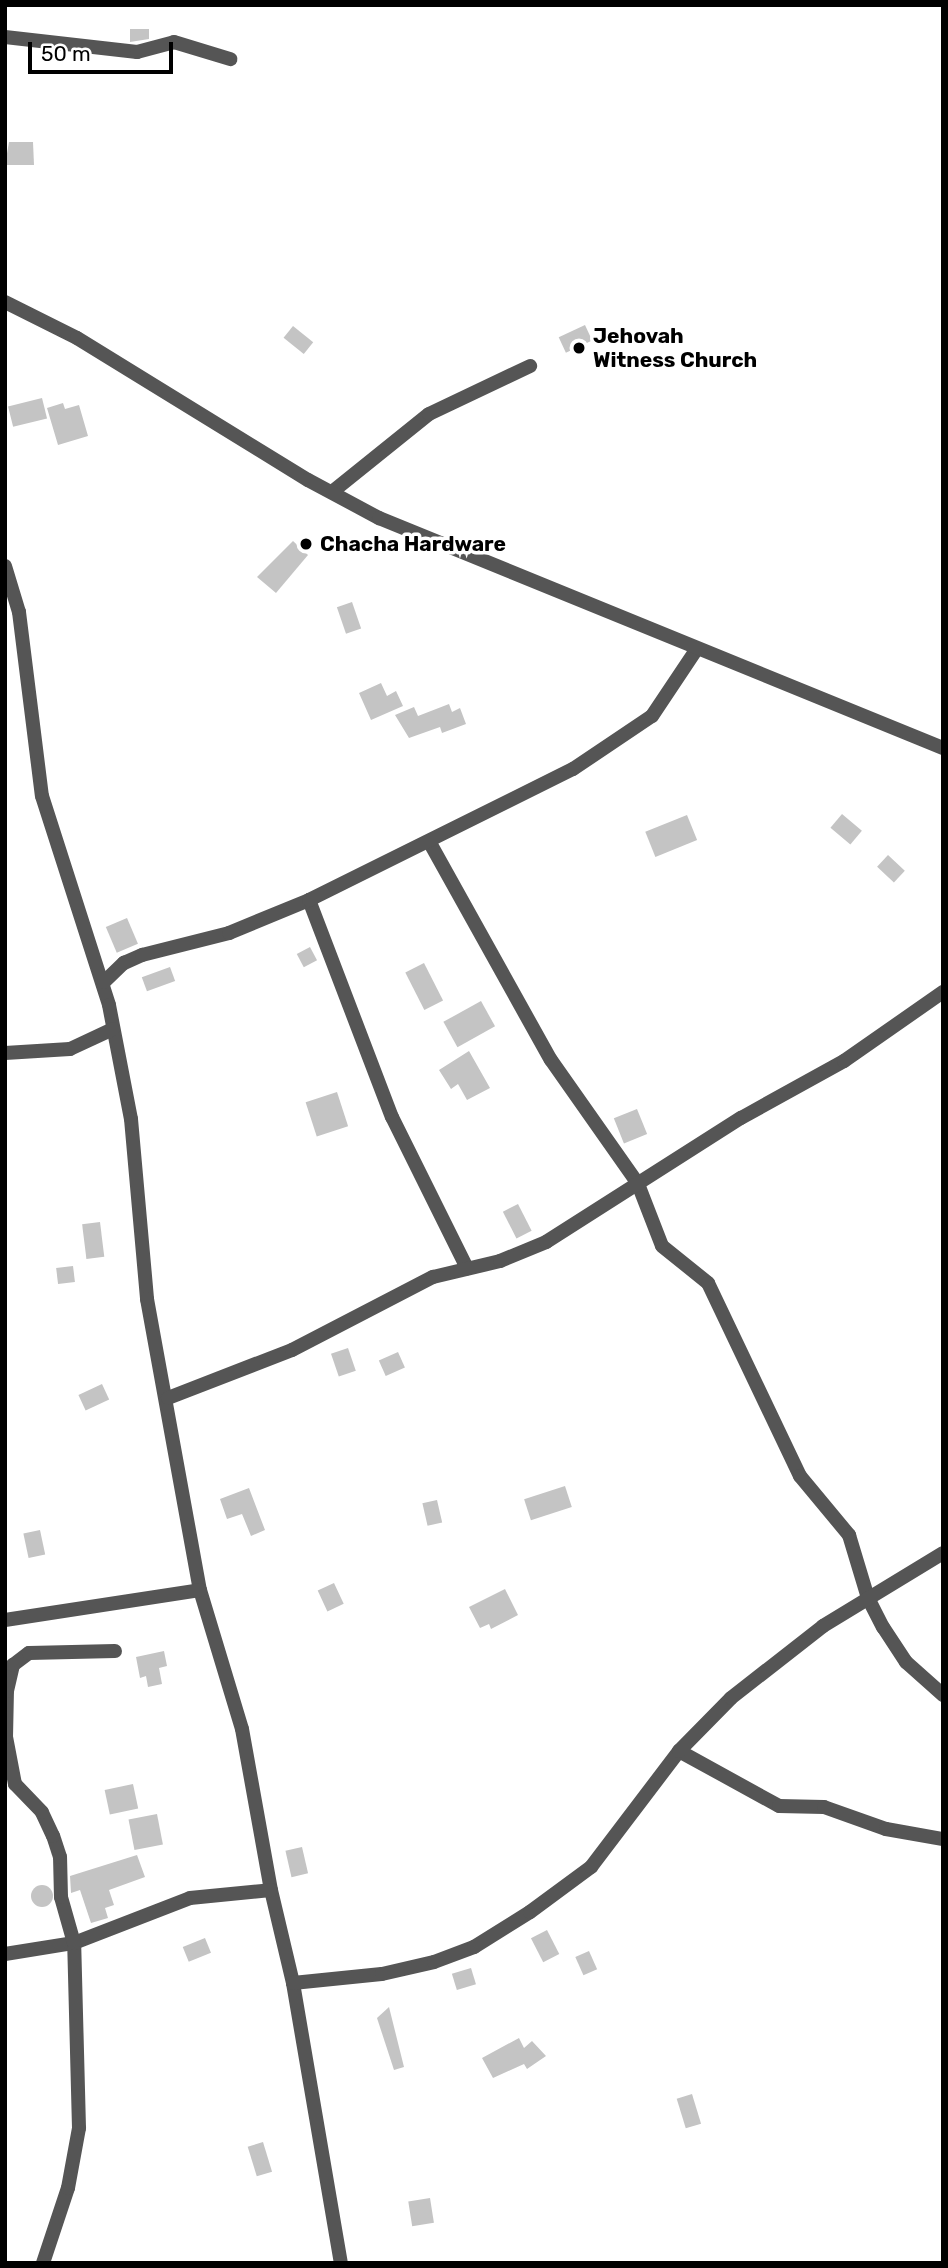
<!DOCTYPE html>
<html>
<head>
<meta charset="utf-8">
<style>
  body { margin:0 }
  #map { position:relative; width:948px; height:2268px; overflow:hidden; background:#fff; font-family:Rubik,sans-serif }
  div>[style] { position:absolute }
  .building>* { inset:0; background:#c4c4c4; transform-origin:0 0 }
  .round { border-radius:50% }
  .minor>* { height:14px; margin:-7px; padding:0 7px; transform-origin:7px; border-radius:7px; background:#555 }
  .tertiary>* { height:14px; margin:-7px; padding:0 7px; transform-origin:7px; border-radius:7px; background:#555 }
  .dots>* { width:19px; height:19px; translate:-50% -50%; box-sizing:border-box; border:4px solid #fff; border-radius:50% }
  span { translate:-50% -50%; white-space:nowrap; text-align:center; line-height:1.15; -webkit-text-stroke:7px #fff; paint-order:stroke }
  .poi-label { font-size:21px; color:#000; font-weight:700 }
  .left { translate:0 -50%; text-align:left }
  .frame { position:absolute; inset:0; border:7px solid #000; pointer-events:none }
  .scale { position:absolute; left:28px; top:42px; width:145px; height:32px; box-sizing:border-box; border:4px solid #000; border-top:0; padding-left:9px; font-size:21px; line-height:24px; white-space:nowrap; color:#000; -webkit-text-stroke:5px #fff; paint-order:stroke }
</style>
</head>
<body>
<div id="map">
  <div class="building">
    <div style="clip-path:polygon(130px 29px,149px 29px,149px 39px,130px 42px)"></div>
    <div style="clip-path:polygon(9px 142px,33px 142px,34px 165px,5px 165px)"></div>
    <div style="left:585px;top:325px;width:17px;height:29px;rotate:65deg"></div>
    <div style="left:293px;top:326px;width:26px;height:15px;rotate:39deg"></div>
    <div style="left:42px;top:398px;width:21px;height:35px;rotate:76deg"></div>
    <div style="clip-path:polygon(63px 403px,65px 409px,79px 405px,88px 436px,58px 445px,47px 408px)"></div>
    <div style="clip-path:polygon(293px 541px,308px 555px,276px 593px,257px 577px)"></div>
    <div style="left:352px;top:602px;width:28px;height:16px;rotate:71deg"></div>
    <div style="clip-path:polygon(381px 683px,387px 696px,396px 691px,403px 706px,371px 720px,359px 693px)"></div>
    <div style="clip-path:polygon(449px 704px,452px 712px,460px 708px,466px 724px,442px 733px,440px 727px,409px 738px,395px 715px,414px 707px,418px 716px)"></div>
    <div style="left:842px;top:814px;width:26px;height:18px;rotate:40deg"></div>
    <div style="left:687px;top:815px;width:27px;height:45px;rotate:68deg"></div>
    <div style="left:888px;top:855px;width:23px;height:16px;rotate:43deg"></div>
    <div style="left:127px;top:918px;width:28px;height:23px;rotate:67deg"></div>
    <div style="left:310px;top:947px;width:15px;height:15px;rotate:62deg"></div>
    <div style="left:424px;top:963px;width:42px;height:21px;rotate:63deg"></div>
    <div style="left:170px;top:967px;width:15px;height:30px;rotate:70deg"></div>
    <div style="left:481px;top:1001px;width:29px;height:43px;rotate:61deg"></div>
    <div style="clip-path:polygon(469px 1051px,490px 1088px,467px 1100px,458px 1084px,451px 1089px,439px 1070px)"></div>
    <div style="left:337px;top:1092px;width:36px;height:33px;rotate:72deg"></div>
    <div style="left:637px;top:1109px;width:27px;height:25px;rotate:68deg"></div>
    <div style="left:518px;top:1204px;width:30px;height:17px;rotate:63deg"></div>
    <div style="left:100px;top:1222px;width:35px;height:18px;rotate:83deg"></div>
    <div style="left:73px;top:1266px;width:16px;height:17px;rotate:83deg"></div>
    <div style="left:348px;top:1348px;width:24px;height:18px;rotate:71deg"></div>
    <div style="left:398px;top:1352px;width:17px;height:21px;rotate:66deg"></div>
    <div style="left:102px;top:1384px;width:17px;height:26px;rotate:65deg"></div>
    <div style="left:565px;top:1486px;width:22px;height:43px;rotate:72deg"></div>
    <div style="clip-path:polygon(249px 1488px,265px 1530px,251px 1536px,242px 1514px,227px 1519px,220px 1499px)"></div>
    <div style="left:437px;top:1500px;width:23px;height:15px;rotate:77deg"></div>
    <div style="left:40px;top:1530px;width:25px;height:17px;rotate:78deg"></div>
    <div style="left:334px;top:1583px;width:23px;height:18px;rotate:65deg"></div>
    <div style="clip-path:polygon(505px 1589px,518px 1615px,491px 1629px,489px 1624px,480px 1628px,469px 1607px)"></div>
    <div style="clip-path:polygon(164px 1651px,167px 1666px,159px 1668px,162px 1684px,148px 1687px,146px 1676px,140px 1678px,136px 1657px)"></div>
    <div style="left:133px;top:1784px;width:25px;height:29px;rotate:78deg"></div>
    <div style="left:157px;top:1814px;width:31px;height:29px;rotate:79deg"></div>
    <div style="left:302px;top:1847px;width:27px;height:17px;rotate:77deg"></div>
    <div style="clip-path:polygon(137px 1855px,145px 1877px,109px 1890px,114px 1905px,105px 1908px,108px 1918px,91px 1923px,80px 1890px,71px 1893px,70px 1876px)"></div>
    <div class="round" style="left:31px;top:1885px;width:22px;height:22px"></div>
    <div style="left:547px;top:1930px;width:27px;height:18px;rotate:63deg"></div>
    <div style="left:205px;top:1938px;width:16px;height:24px;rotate:68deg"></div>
    <div style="left:589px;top:1951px;width:20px;height:15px;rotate:66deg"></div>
    <div style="left:471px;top:1968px;width:17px;height:20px;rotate:73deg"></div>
    <div style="clip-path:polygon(389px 2007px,404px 2067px,394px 2070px,377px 2018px)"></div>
    <div style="clip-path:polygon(519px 2038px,524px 2048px,532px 2041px,546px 2056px,527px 2069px,524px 2064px,493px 2078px,482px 2058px)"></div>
    <div style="left:692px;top:2094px;width:31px;height:16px;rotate:73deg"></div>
    <div style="left:263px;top:2142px;width:31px;height:16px;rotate:73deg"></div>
    <div style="left:430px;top:2198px;width:25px;height:22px;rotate:81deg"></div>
  </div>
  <div class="minor">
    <div style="left:5px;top:37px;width:133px;rotate:6.5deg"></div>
    <div style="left:137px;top:52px;width:38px;rotate:-15deg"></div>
    <div style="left:174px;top:42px;width:59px;rotate:16.9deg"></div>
    <div style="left:332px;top:492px;width:124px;rotate:-38.8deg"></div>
    <div style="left:429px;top:414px;width:112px;rotate:-25.4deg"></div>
    <div style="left:5px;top:566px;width:48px;rotate:73.1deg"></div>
    <div style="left:19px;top:612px;width:185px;rotate:82.9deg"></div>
    <div style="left:42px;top:796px;width:219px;rotate:72.2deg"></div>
    <div style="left:109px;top:1005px;width:116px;rotate:79.1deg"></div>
    <div style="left:131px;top:1119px;width:181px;rotate:84.9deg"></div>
    <div style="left:147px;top:1299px;width:296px;rotate:79.7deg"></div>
    <div style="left:200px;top:1590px;width:145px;rotate:73.2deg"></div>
    <div style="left:242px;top:1729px;width:164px;rotate:79.8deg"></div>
    <div style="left:271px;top:1890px;width:96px;rotate:76.7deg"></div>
    <div style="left:293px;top:1983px;width:284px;rotate:80.3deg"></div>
    <div style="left:430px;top:843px;width:248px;rotate:60.9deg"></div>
    <div style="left:551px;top:1060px;width:151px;rotate:54.9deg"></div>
    <div style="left:638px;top:1184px;width:66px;rotate:68.8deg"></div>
    <div style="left:662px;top:1246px;width:59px;rotate:38.8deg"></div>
    <div style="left:708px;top:1283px;width:214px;rotate:64.5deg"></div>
    <div style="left:800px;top:1476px;width:77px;rotate:50.3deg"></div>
    <div style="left:849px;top:1535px;width:66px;rotate:73.2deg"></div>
    <div style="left:868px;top:1598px;width:33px;rotate:63deg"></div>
    <div style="left:883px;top:1627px;width:42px;rotate:56.7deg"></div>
    <div style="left:906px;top:1662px;width:50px;rotate:41.7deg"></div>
    <div style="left:309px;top:900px;width:232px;rotate:69.1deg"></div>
    <div style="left:392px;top:1117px;width:169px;rotate:63.6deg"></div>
    <div style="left:104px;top:982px;width:28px;rotate:-44deg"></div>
    <div style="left:124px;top:963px;width:20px;rotate:-24deg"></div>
    <div style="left:142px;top:955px;width:90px;rotate:-14.2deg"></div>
    <div style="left:229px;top:933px;width:87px;rotate:-22.4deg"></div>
    <div style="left:309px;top:900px;width:295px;rotate:-26.4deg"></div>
    <div style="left:573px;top:769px;width:95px;rotate:-33.9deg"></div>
    <div style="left:652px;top:716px;width:79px;rotate:-56.3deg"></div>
    <div style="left:5px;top:1053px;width:65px;rotate:-3.5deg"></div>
    <div style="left:70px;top:1049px;width:47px;rotate:-24.9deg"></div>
    <div style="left:168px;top:1398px;width:133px;rotate:-21.2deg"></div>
    <div style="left:292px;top:1350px;width:159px;rotate:-27.4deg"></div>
    <div style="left:433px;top:1277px;width:69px;rotate:-13.4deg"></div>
    <div style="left:500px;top:1261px;width:50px;rotate:-22.4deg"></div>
    <div style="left:546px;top:1242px;width:231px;rotate:-32.5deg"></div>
    <div style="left:741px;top:1118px;width:118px;rotate:-29deg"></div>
    <div style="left:844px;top:1061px;width:121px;rotate:-34.9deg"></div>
    <div style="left:5px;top:1620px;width:197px;rotate:-8.7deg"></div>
    <div style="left:679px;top:1751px;width:114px;rotate:28.8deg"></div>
    <div style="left:779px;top:1806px;width:45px;rotate:1.3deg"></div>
    <div style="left:824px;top:1807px;width:66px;rotate:19.5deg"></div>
    <div style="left:886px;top:1829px;width:58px;rotate:10deg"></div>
    <div style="left:5px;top:1954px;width:70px;rotate:-9.1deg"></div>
    <div style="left:74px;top:1943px;width:124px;rotate:-21.2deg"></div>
    <div style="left:190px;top:1898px;width:81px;rotate:-5.6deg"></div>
    <div style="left:293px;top:1983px;width:89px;rotate:-5.8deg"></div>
    <div style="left:382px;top:1974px;width:53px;rotate:-13deg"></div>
    <div style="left:434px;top:1962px;width:43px;rotate:-20.6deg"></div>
    <div style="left:474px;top:1947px;width:66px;rotate:-32deg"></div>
    <div style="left:530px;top:1912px;width:76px;rotate:-36.4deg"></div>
    <div style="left:591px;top:1867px;width:146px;rotate:-52.8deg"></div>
    <div style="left:679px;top:1751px;width:74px;rotate:-45.5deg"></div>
    <div style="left:731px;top:1698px;width:117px;rotate:-38deg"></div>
    <div style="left:823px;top:1626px;width:140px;rotate:-31.3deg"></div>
    <div style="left:43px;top:2263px;width:79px;rotate:-71.6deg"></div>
    <div style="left:68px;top:2188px;width:61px;rotate:-79.6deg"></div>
    <div style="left:79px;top:2128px;width:185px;rotate:-91.5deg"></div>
    <div style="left:74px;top:1943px;width:48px;rotate:-105.8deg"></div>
    <div style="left:61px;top:1897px;width:40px;rotate:-91.4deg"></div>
    <div style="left:60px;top:1857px;width:22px;rotate:-108deg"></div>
    <div style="left:53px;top:1836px;width:26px;rotate:-115deg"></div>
    <div style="left:42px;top:1812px;width:39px;rotate:-134deg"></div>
    <div style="left:15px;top:1784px;width:48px;rotate:-100.8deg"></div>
    <div style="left:6px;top:1737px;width:46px;rotate:-88.8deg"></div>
    <div style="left:7px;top:1691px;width:27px;rotate:-77deg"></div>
    <div style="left:13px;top:1665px;width:20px;rotate:-37deg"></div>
    <div style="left:29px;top:1653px;width:86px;rotate:-1.3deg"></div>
  </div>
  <div class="tertiary">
    <div style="left:5px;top:302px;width:80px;rotate:26.6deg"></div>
    <div style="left:77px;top:338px;width:271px;rotate:31.6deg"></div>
    <div style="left:308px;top:480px;width:81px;rotate:28.2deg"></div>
    <div style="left:379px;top:518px;width:609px;rotate:22.19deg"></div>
  </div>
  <div class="dots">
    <div style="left:579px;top:348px;background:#000"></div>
    <div style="left:306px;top:544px;background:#000"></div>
  </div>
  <div class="poi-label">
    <span class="left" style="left:593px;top:348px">Jehovah<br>Witness Church</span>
    <span class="left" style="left:320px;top:544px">Chacha Hardware</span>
  </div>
  <div class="frame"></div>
  <div class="scale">50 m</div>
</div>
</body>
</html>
